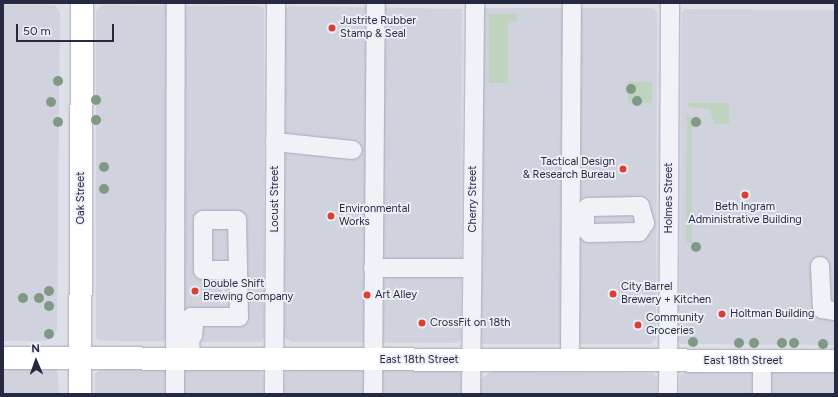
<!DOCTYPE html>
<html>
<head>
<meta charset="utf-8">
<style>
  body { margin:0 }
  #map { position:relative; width:838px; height:397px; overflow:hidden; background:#dee0e9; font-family:Figtree,sans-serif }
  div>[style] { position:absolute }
  .built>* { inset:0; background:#d0d2de }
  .green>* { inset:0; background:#bfd4be; transform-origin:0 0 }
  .roads { filter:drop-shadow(0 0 1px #a6a9b7) drop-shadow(0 0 1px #a6a9b7) }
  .minor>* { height:18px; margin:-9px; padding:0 9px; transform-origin:9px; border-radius:9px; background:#f1f2f7 }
  .major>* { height:22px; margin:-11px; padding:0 11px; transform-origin:11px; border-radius:11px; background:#fff }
  .trees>* { width:10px; height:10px; margin:-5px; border-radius:50%; background:#7f9984 }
  .dots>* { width:11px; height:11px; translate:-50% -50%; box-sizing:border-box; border:2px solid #edeff7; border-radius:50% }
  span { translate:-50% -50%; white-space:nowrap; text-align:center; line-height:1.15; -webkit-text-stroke:3.5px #edeff7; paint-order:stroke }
  .poi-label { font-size:11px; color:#252a42 }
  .left { translate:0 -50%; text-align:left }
  .right { translate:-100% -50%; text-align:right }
  .street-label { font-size:11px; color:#252a42 }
  .frame { position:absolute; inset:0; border:4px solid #252a42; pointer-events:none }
  .north { position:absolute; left:16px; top:341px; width:40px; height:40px; -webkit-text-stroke:3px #edeff7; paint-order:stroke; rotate:358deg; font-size:11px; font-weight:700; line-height:16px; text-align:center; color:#252a42 }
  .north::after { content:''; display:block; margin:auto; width:14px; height:18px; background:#252a42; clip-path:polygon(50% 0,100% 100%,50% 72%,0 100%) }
  .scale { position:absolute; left:16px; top:24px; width:98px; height:18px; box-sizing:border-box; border:2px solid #252a42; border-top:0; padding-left:5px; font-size:12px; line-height:14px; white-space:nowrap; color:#252a42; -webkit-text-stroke:3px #edeff7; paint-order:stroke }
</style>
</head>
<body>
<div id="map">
  <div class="built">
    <div style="clip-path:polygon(3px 5px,55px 5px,60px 12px,57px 330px,52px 339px,45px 341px,3px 341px)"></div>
    <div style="clip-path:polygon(101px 5px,260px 6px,264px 9px,264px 338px,261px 342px,100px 341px,96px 338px,96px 12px)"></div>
    <div style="clip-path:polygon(289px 6px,462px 9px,461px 339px,457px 343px,291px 342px,284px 337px,285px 9px)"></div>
    <div style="clip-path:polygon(484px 8px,652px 8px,657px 11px,656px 338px,652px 344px,484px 344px,481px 342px)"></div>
    <div style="clip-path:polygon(685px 9px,835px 10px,835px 345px,682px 344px,676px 340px,677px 296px,680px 294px,682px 13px)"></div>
    <div style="clip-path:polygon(3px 368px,55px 369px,58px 374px,59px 394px,3px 394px)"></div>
    <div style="clip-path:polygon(101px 369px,258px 370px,264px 375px,264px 394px,95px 394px,95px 374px)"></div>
    <div style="clip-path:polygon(289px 370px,456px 371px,461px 373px,461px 394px,284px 394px,284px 374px)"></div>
    <div style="clip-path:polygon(492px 371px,652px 373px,657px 377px,657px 394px,481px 394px,481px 379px)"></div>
    <div style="clip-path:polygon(688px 372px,835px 373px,835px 394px,679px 394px,680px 375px)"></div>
  </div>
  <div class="green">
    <div style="clip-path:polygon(489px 14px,518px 14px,517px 21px,508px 21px,508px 83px,489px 83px)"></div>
    <div style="left:628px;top:82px;width:24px;height:21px"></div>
    <div style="clip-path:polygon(687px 103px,729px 103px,729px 124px,715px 124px,709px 109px,690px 107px)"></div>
    <div style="clip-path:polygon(687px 116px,699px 120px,703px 125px,692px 127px,692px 243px,686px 243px)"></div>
  </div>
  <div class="roads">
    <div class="minor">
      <div style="left:275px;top:142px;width:78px;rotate:5.9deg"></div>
      <div style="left:640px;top:206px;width:18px;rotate:74deg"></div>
      <div style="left:645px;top:223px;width:11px;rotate:124deg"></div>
      <div style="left:639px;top:232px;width:50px;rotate:178.9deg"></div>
      <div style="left:589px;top:233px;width:6px;rotate:-135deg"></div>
      <div style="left:585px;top:229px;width:19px;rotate:-90deg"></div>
      <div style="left:585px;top:210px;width:4px;rotate:-45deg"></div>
      <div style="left:588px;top:207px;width:52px;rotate:-1.1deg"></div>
      <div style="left:820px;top:266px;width:43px;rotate:87.3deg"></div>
      <div style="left:822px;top:309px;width:13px;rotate:9deg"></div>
      <div style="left:373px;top:268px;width:99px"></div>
      <div style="left:190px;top:321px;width:4px;rotate:-76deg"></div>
      <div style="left:191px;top:317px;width:48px"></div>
      <div style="left:239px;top:317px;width:47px;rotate:-91.2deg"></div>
      <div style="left:238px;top:270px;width:50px;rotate:-91.1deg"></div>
      <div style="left:237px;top:220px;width:34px;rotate:180deg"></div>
      <div style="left:203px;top:220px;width:50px;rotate:90deg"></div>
      <div style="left:203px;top:270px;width:35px"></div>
      <div style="left:190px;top:337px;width:4px;rotate:-135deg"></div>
      <div style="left:187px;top:334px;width:8px;rotate:-90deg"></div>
      <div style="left:187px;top:326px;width:6px;rotate:-59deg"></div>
      <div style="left:190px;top:321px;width:6px;rotate:51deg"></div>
      <div style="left:194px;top:326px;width:9px;rotate:96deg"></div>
      <div style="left:193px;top:335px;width:4px;rotate:146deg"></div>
      <div style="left:190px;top:337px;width:22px;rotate:87deg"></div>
      <div style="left:570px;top:360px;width:357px;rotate:-89.7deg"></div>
      <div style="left:762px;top:361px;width:33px;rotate:90deg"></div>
      <div style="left:175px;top:394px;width:391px;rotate:-89.9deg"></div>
      <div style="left:274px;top:394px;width:391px;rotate:-89.7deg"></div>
      <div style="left:373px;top:394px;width:391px;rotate:-89.6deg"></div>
      <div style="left:471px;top:394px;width:391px;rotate:-89.4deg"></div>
      <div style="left:668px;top:394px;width:391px;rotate:-89.7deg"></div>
    </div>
    <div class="major">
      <div style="left:3px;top:358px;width:832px;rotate:0.21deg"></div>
      <div style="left:80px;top:394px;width:391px;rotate:-89.7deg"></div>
    </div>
  </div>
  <div class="trees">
    <div style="left:58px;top:81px"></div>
    <div style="left:631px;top:89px"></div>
    <div style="left:96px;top:100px"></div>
    <div style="left:637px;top:101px"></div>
    <div style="left:51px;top:102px"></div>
    <div style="left:96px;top:120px"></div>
    <div style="left:58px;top:122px"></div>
    <div style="left:696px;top:122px"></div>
    <div style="left:104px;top:167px"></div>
    <div style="left:104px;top:189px"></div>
    <div style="left:696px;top:247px"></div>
    <div style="left:49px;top:291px"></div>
    <div style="left:23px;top:298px"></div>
    <div style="left:39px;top:298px"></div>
    <div style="left:49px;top:306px"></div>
    <div style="left:49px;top:334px"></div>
    <div style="left:693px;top:342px"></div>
    <div style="left:739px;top:343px"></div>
    <div style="left:754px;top:343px"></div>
    <div style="left:782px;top:343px"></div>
    <div style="left:794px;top:343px"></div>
    <div style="left:823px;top:344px"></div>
  </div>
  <div class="dots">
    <div style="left:332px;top:28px;background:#dc3e35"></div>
    <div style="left:623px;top:169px;background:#dc3e35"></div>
    <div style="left:745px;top:195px;background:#dc3e35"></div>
    <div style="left:331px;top:216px;background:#dc3e35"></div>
    <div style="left:195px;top:291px;background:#dc3e35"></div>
    <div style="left:613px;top:294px;background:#dc3e35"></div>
    <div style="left:367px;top:295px;background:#dc3e35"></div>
    <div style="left:722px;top:314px;background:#dc3e35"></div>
    <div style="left:422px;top:323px;background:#dc3e35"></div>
    <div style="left:638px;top:325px;background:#dc3e35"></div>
  </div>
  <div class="poi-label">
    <span class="left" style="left:340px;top:28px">Justrite Rubber<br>Stamp &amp; Seal</span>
    <span class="right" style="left:615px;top:169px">Tactical Design<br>&amp; Research Bureau</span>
    <span style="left:745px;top:214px">Beth Ingram<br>Administrative Building</span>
    <span class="left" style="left:339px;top:216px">Environmental<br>Works</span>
    <span class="left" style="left:203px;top:291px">Double Shift<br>Brewing Company</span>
    <span class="left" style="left:621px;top:294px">City Barrel<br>Brewery + Kitchen</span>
    <span class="left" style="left:375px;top:295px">Art Alley</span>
    <span class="left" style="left:730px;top:314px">Holtman Building</span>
    <span class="left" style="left:646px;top:325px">Community<br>Groceries</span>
    <span class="left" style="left:430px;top:323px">CrossFit on 18th</span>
  </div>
  <div class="street-label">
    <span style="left:81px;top:198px;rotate:-90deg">Oak Street</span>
    <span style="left:669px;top:198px;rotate:-90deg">Holmes Street</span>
    <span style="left:275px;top:199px;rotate:-90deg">Locust Street</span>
    <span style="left:473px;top:199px;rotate:-90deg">Cherry Street</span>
    <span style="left:419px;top:360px">East 18th Street</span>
    <span style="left:743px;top:361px">East 18th Street</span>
  </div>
  <div class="frame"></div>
  <div class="north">N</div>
  <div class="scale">50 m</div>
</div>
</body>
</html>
